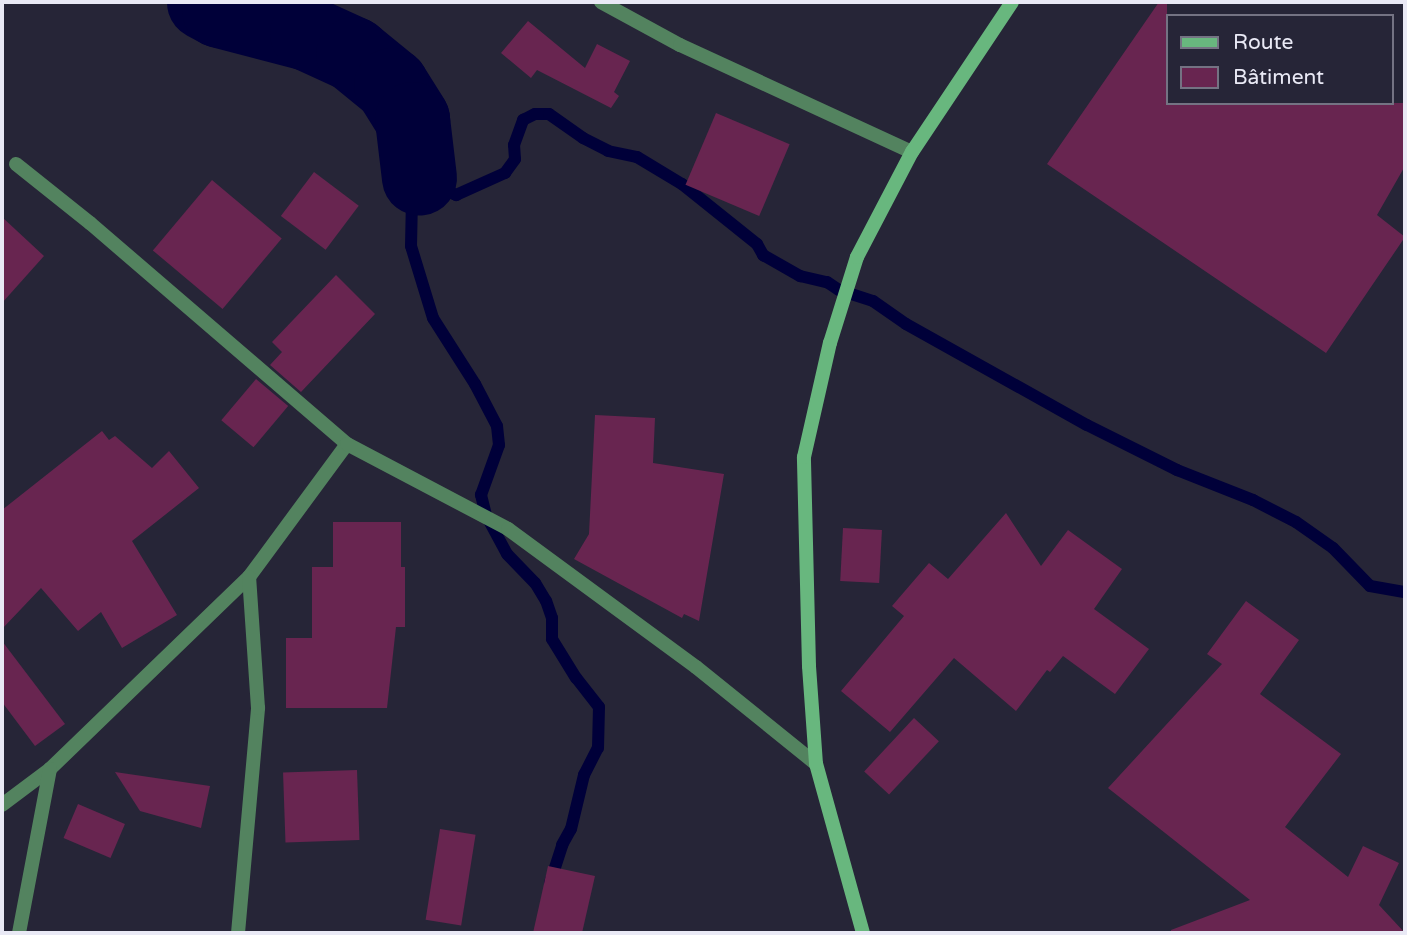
<!DOCTYPE html>
<html>
<head>
<meta charset="utf-8">
<style>
  body { margin:0 }
  #map { position:relative; width:1407px; height:935px; overflow:hidden; background:#262537; font-family:"Varela Round",sans-serif }
  div>[style] { position:absolute }
  .stream>* { height:12px; margin:-6px; padding:0 6px; transform-origin:6px; border-radius:6px; background:#000039 }
  .river>* { height:75px; margin:-37.5px; padding:0 37.5px; transform-origin:37.5px; border-radius:37.5px; background:#000039 }
  .building>* { inset:0; background:#682550; transform-origin:0 0 }
  .street>* { height:14px; margin:-7px; padding:0 7px; transform-origin:7px; border-radius:7px; background:#53835f }
  .secondary>* { height:14px; margin:-7px; padding:0 7px; transform-origin:7px; border-radius:7px; background:#68b77e }
  span { translate:-50% -50%; white-space:nowrap; text-align:center; line-height:1.15; -webkit-text-stroke:5px #262537; paint-order:stroke }
  .frame { position:absolute; inset:0; border:4px solid #e9e9f5; pointer-events:none }
  .legend { position:absolute; left:1166px; top:14px; width:228px; height:91px; box-sizing:border-box; background:#262537; border:2px solid #747383; margin:0; padding:9px 12px; list-style:none; font-size:21px; color:#e9e9f5 }
  .legend li { display:flex; align-items:center; gap:14px; height:35px }
  .legend b { width:35px; border:2px solid #747383 }
</style>
</head>
<body>
<div id="map">
  <div class="stream">
    <div style="left:550px;top:883px;width:40px;rotate:-72deg"></div>
    <div style="left:562px;top:845px;width:18px;rotate:-61deg"></div>
    <div style="left:571px;top:829px;width:56px;rotate:-76.5deg"></div>
    <div style="left:584px;top:775px;width:30px;rotate:-63deg"></div>
    <div style="left:598px;top:748px;width:41px;rotate:-88.6deg"></div>
    <div style="left:599px;top:707px;width:37px;rotate:-128deg"></div>
    <div style="left:576px;top:678px;width:46px;rotate:-121.6deg"></div>
    <div style="left:552px;top:639px;width:21px;rotate:-90deg"></div>
    <div style="left:552px;top:618px;width:18px;rotate:-109deg"></div>
    <div style="left:546px;top:601px;width:21px;rotate:-121deg"></div>
    <div style="left:535px;top:583px;width:40px;rotate:-134deg"></div>
    <div style="left:507px;top:554px;width:44px;rotate:-118.3deg"></div>
    <div style="left:486px;top:515px;width:21px;rotate:-104deg"></div>
    <div style="left:481px;top:495px;width:53px;rotate:-70.2deg"></div>
    <div style="left:499px;top:445px;width:19px;rotate:-96deg"></div>
    <div style="left:497px;top:426px;width:47px;rotate:-117.6deg"></div>
    <div style="left:475px;top:384px;width:78px;rotate:-122.5deg"></div>
    <div style="left:433px;top:318px;width:75px;rotate:-107deg"></div>
    <div style="left:411px;top:246px;width:49px;rotate:-88.8deg"></div>
    <div style="left:412px;top:197px;width:20px;rotate:-70deg"></div>
    <div style="left:419px;top:178px;width:41px;rotate:24.7deg"></div>
    <div style="left:456px;top:195px;width:54px;rotate:-24.2deg"></div>
    <div style="left:505px;top:173px;width:17px;rotate:-54deg"></div>
    <div style="left:515px;top:159px;width:14px;rotate:-94deg"></div>
    <div style="left:514px;top:145px;width:27px;rotate:-70deg"></div>
    <div style="left:523px;top:120px;width:13px;rotate:-27deg"></div>
    <div style="left:535px;top:114px;width:14px"></div>
    <div style="left:549px;top:114px;width:42px;rotate:35.2deg"></div>
    <div style="left:583px;top:138px;width:28px;rotate:27deg"></div>
    <div style="left:608px;top:151px;width:30px;rotate:12deg"></div>
    <div style="left:637px;top:157px;width:52px;rotate:31deg"></div>
    <div style="left:682px;top:184px;width:96px;rotate:38.7deg"></div>
    <div style="left:757px;top:244px;width:13px;rotate:61deg"></div>
    <div style="left:763px;top:255px;width:43px;rotate:29.6deg"></div>
    <div style="left:800px;top:276px;width:28px;rotate:13deg"></div>
    <div style="left:827px;top:282px;width:14px;rotate:34deg"></div>
    <div style="left:839px;top:290px;width:36px;rotate:18deg"></div>
    <div style="left:873px;top:301px;width:40px;rotate:34.9deg"></div>
    <div style="left:906px;top:324px;width:207px;rotate:29.2deg"></div>
    <div style="left:1087px;top:425px;width:101px;rotate:26.6deg"></div>
    <div style="left:1177px;top:470px;width:82px;rotate:21.5deg"></div>
    <div style="left:1253px;top:500px;width:48px;rotate:27.1deg"></div>
    <div style="left:1296px;top:522px;width:45px;rotate:35.1deg"></div>
    <div style="left:1333px;top:548px;width:53px;rotate:45.8deg"></div>
    <div style="left:1370px;top:586px;width:36px;rotate:10deg"></div>
  </div>
  <div class="river">
    <div style="left:204px;top:2px;width:17px;rotate:28deg"></div>
    <div style="left:219px;top:10px;width:91px;rotate:14.6deg"></div>
    <div style="left:307px;top:33px;width:51px;rotate:24.5deg"></div>
    <div style="left:353px;top:54px;width:49px;rotate:39.2deg"></div>
    <div style="left:391px;top:85px;width:40px;rotate:58deg"></div>
    <div style="left:412px;top:119px;width:59px;rotate:83.2deg"></div>
  </div>
  <div class="building">
    <div style="clip-path:polygon(1159px 2px,1167px 2px,1167px 103px,1405px 103px,1405px 166px,1377px 215px,1405px 237px,1326px 353px,1047px 164px)"></div>
    <div style="clip-path:polygon(528px 21px,585px 68px,597px 44px,630px 61px,614px 92px,619px 96px,611px 108px,537px 70px,531px 78px,501px 53px)"></div>
    <div style="left:716px;top:113px;width:80px;height:78px;rotate:23deg"></div>
    <div style="left:314px;top:172px;width:56px;height:55px;rotate:37deg"></div>
    <div style="left:212px;top:180px;width:91px;height:92px;rotate:40deg"></div>
    <div style="clip-path:polygon(2px 217px,44px 256px,2px 303px)"></div>
    <div style="clip-path:polygon(336px 275px,375px 314px,301px 392px,270px 365px,282px 352px,272px 342px)"></div>
    <div style="left:256px;top:379px;width:42px;height:54px;rotate:40deg"></div>
    <div style="clip-path:polygon(595px 415px,655px 418px,653px 463px,724px 474px,699px 621px,684px 614px,682px 618px,574px 559px,589px 534px)"></div>
    <div style="clip-path:polygon(102px 431px,109px 440px,115px 436px,152px 468px,169px 451px,199px 488px,132px 541px,177px 615px,122px 648px,101px 612px,78px 631px,41px 588px,2px 629px,2px 510px)"></div>
    <div style="clip-path:polygon(1006px 513px,1041px 566px,1068px 530px,1122px 569px,1094px 609px,1149px 649px,1115px 694px,1063px 656px,1050px 672px,1047px 670px,1016px 711px,954px 658px,890px 732px,841px 691px,904px 616px,892px 606px,929px 563px,948px 579px)"></div>
    <div style="clip-path:polygon(333px 522px,401px 522px,401px 567px,405px 567px,405px 627px,396px 627px,387px 708px,286px 708px,286px 638px,312px 638px,312px 567px,333px 567px)"></div>
    <div style="left:843px;top:528px;width:39px;height:53px;rotate:3deg"></div>
    <div style="clip-path:polygon(1246px 601px,1299px 640px,1260px 694px,1341px 754px,1285px 827px,1348px 877px,1363px 846px,1399px 863px,1379px 905px,1405px 933px,1171px 933px,1171px 930px,1250px 900px,1108px 788px,1222px 664px,1207px 654px)"></div>
    <div style="clip-path:polygon(2px 641px,65px 724px,35px 746px,2px 702px)"></div>
    <div style="left:914px;top:718px;width:34px;height:73px;rotate:43deg"></div>
    <div style="left:357px;top:770px;width:70px;height:74px;rotate:88deg"></div>
    <div style="clip-path:polygon(115px 772px,210px 786px,201px 828px,140px 811px)"></div>
    <div style="left:78px;top:804px;width:51px;height:37px;rotate:23deg"></div>
    <div style="left:440px;top:829px;width:36px;height:92px;rotate:9deg"></div>
    <div style="clip-path:polygon(548px 866px,595px 876px,582px 933px,533px 933px)"></div>
  </div>
  <div class="street">
    <div style="left:601px;top:2px;width:90px;rotate:28.6deg"></div>
    <div style="left:680px;top:45px;width:255px;rotate:24.8deg"></div>
    <div style="left:16px;top:164px;width:95px;rotate:38.6deg"></div>
    <div style="left:90px;top:223px;width:339px;rotate:40.7deg"></div>
    <div style="left:2px;top:805px;width:60px;rotate:-36.9deg"></div>
    <div style="left:50px;top:769px;width:277px;rotate:-44deg"></div>
    <div style="left:249px;top:577px;width:165px;rotate:-53.6deg"></div>
    <div style="left:347px;top:444px;width:182px;rotate:27.8deg"></div>
    <div style="left:508px;top:529px;width:233px;rotate:36.3deg"></div>
    <div style="left:696px;top:667px;width:154px;rotate:38.9deg"></div>
    <div style="left:19px;top:933px;width:167px;rotate:-79.3deg"></div>
    <div style="left:238px;top:933px;width:226px;rotate:-84.9deg"></div>
    <div style="left:258px;top:708px;width:131px;rotate:-93.9deg"></div>
  </div>
  <div class="secondary">
    <div style="left:863px;top:933px;width:175px;rotate:-105.5deg"></div>
    <div style="left:816px;top:764px;width:98px;rotate:-94.1deg"></div>
    <div style="left:809px;top:666px;width:209px;rotate:-91.4deg"></div>
    <div style="left:804px;top:457px;width:117px;rotate:-77.2deg"></div>
    <div style="left:830px;top:343px;width:90px;rotate:-72.6deg"></div>
    <div style="left:857px;top:257px;width:119px;rotate:-62.4deg"></div>
    <div style="left:912px;top:152px;width:180px;rotate:-56.3deg"></div>
  </div>
  <div class="frame"></div>
  <ul class="legend">
  <li><b style="height:9px;background:#68b77e"></b>Route</li>
  <li><b style="height:19px;background:#682550"></b>Bâtiment</li>
  </ul>
</div>
</body>
</html>
